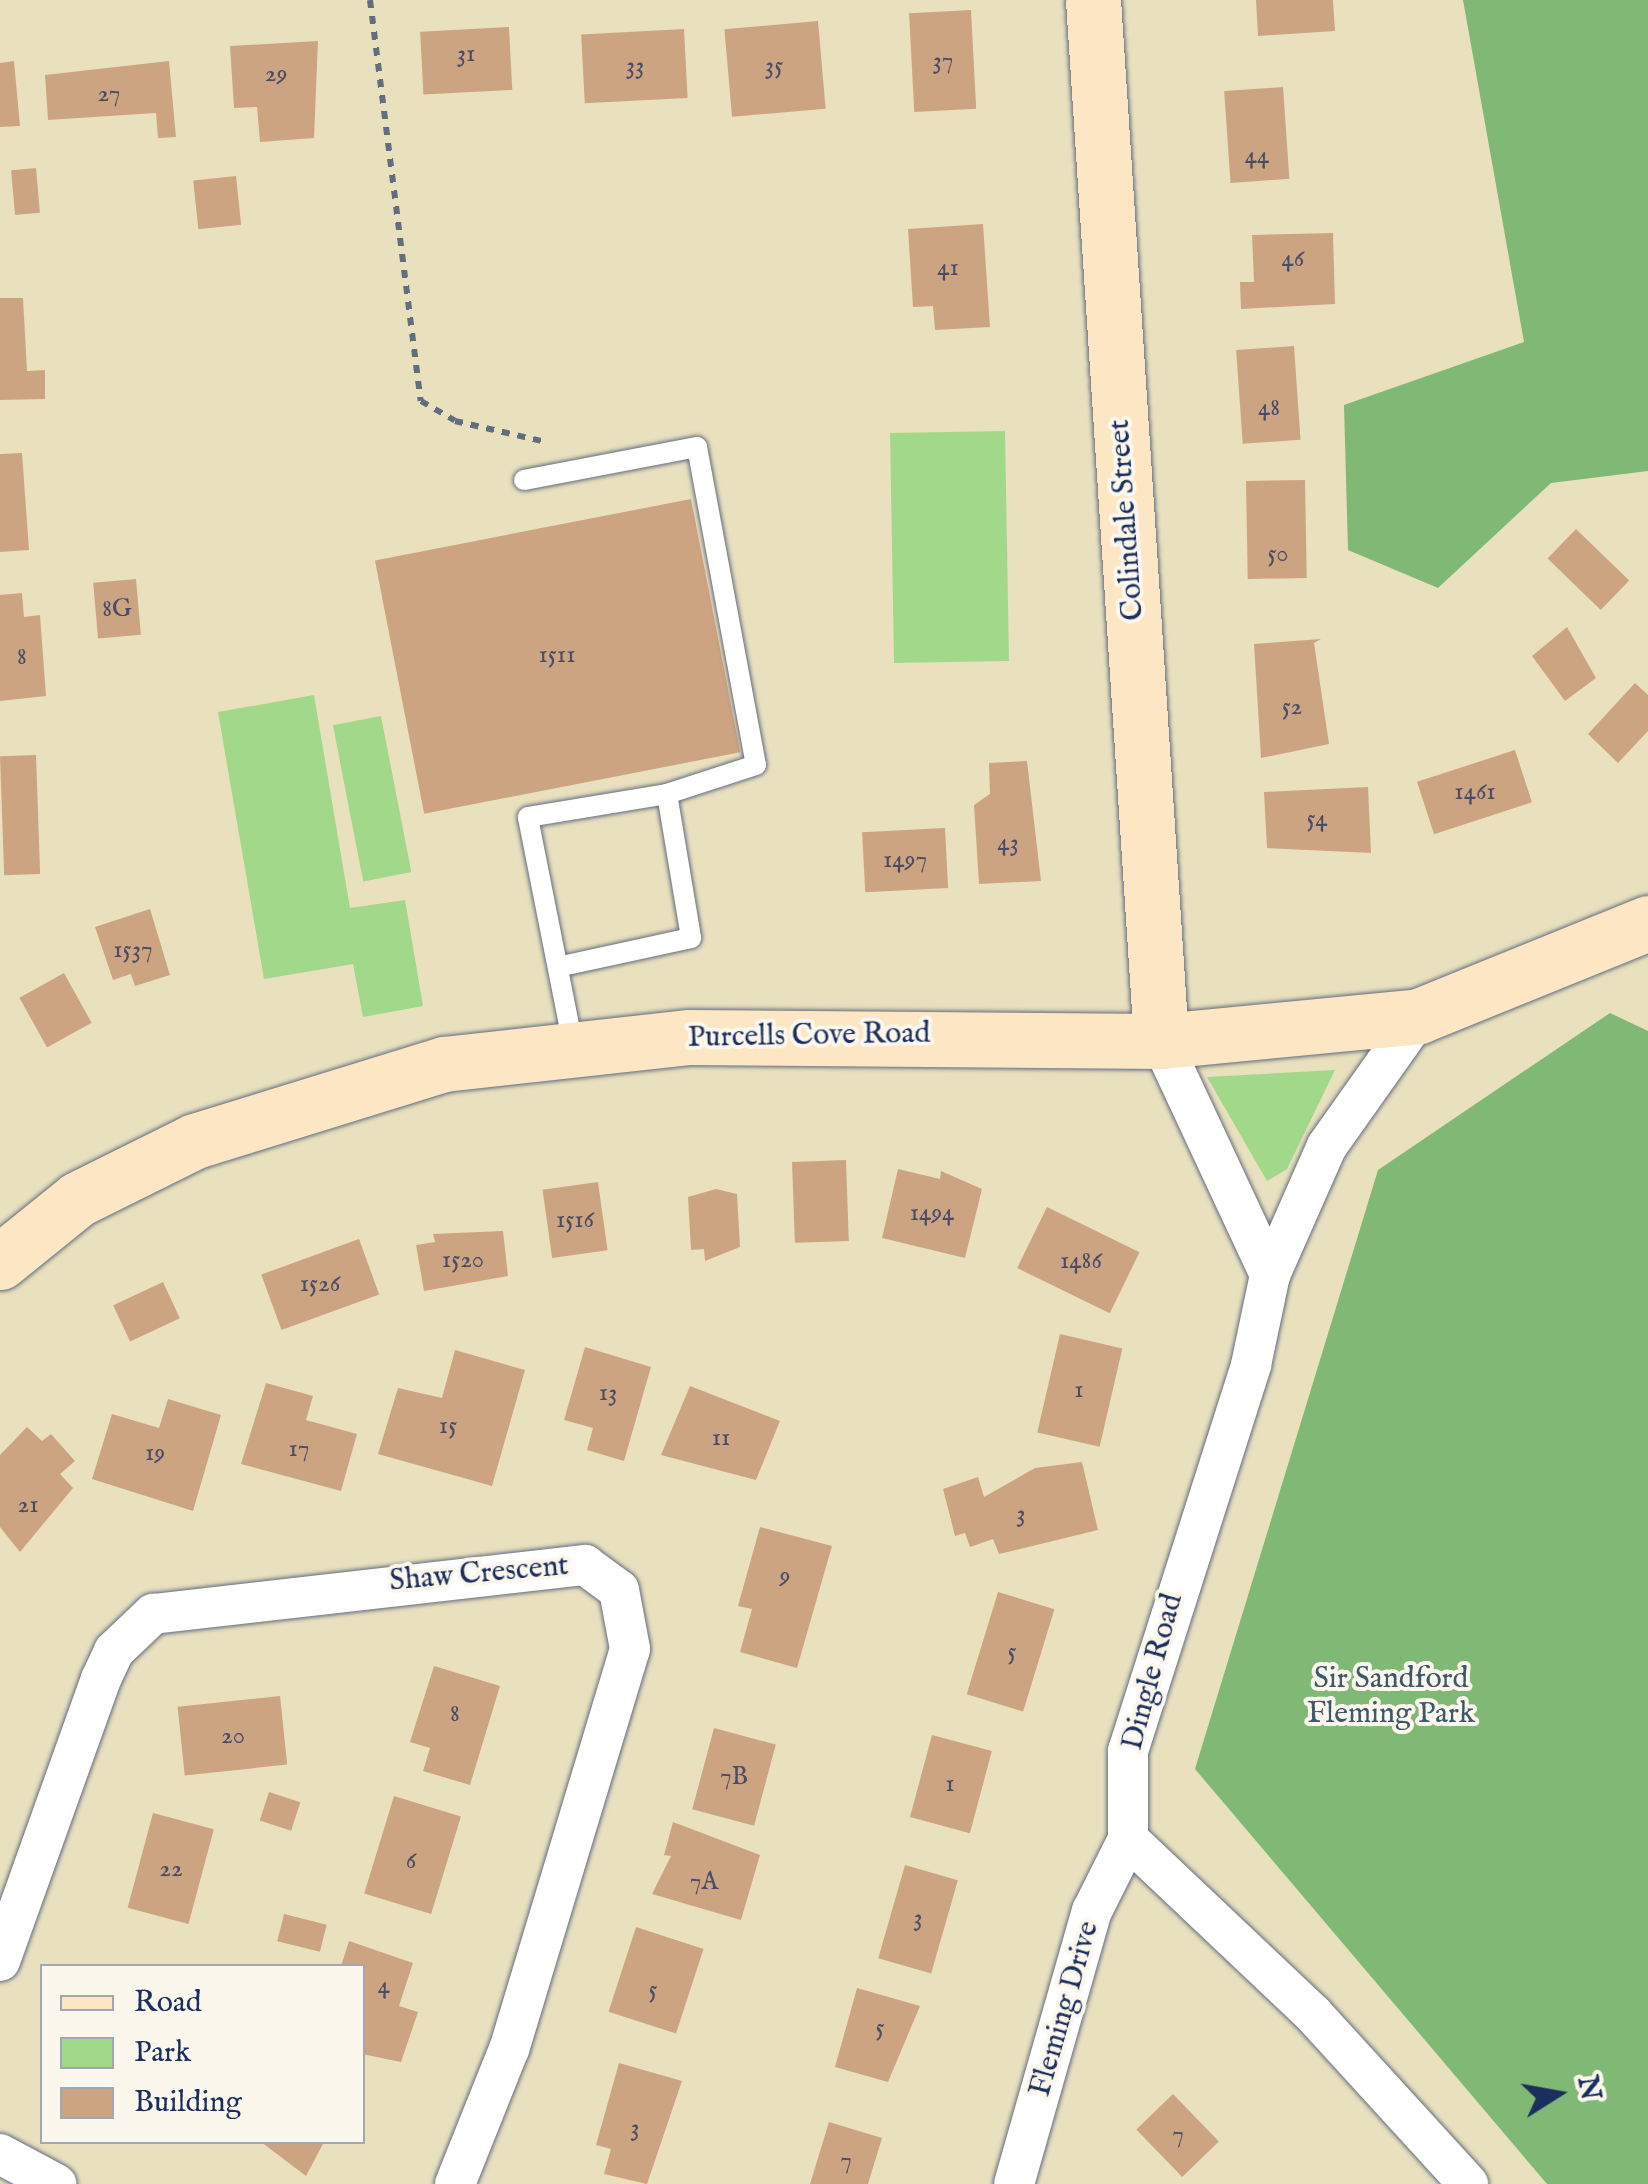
<!DOCTYPE html>
<html>
<head>
<meta charset="utf-8">
<style>
  body { margin:0 }
  #map { position:relative; width:1648px; height:2184px; overflow:hidden; background:#e9e1be; font-family:"IM FELL English",serif }
  div>[style] { position:absolute }
  .green>* { inset:0; background:#a1d88a; transform-origin:0 0 }
  .forest>* { inset:0; background:#80b876 }
  .building>* { inset:0; background:#cda481; transform-origin:0 0 }
  .path>* { height:6px; margin-top:-3px; transform-origin:0; background:repeating-linear-gradient(90deg,#636d80 0 8px,transparent 0 16px) }
  .roads { filter:drop-shadow(0 0 2px #636d80) drop-shadow(0 0 2px #636d80) }
  .lane>* { height:20px; margin:-10px; padding:0 10px; transform-origin:10px; border-radius:10px; background:#fff }
  .street>* { height:40px; margin:-20px; padding:0 20px; transform-origin:20px; border-radius:20px; background:#fff }
  .secondary>* { height:55px; margin:-27.5px; padding:0 27.5px; transform-origin:27.5px; border-radius:27.5px; background:#fce6c4 }
  span { translate:-50% -50%; white-space:nowrap; text-align:center; line-height:1.15; -webkit-text-stroke:8px #fbf7ec; paint-order:stroke }
  .number-label { font-size:25px; color:#484c67 }
  .number-label span { -webkit-text-stroke-width:0 }
  .street-label { font-size:30px; color:#1b2f5e }
  .park-label { font-size:30px; color:#3c5969 }
  .legend { position:absolute; left:40px; top:1964px; width:325px; height:180px; box-sizing:border-box; background:#fbf7ec; border:2px solid #a1a7b3; margin:0; padding:12px 18px; list-style:none; font-size:30px; color:#1b2f5e }
  .legend li { display:flex; align-items:center; gap:20px; height:50px }
  .legend b { width:50px; border:2px solid #a1a7b3 }
  .north { position:absolute; left:1508px; top:2044px; width:100px; height:100px; -webkit-text-stroke:8px #fbf7ec; paint-order:stroke; rotate:79deg; font-size:28px; font-weight:700; line-height:40px; text-align:center; color:#1b2f5e }
  .north::after { content:''; display:block; margin:auto; width:35px; height:45px; background:#1b2f5e; clip-path:polygon(50% 0,100% 100%,50% 72%,0 100%) }
</style>
</head>
<body>
<div id="map">
  <div class="green">
    <div style="left:1005px;top:431px;width:230px;height:115px;rotate:89deg"></div>
    <div style="clip-path:polygon(314px 695px,350px 908px,405px 900px,423px 1006px,363px 1017px,353px 964px,264px 979px,218px 712px)"></div>
    <div style="left:381px;top:716px;width:159px;height:49px;rotate:79deg"></div>
    <div style="clip-path:polygon(1335px 1070px,1287px 1169px,1267px 1181px,1207px 1077px)"></div>
  </div>
  <div class="forest">
    <div style="clip-path:polygon(1463px 0,1648px 0,1648px 471px,1551px 483px,1438px 588px,1348px 550px,1344px 405px,1524px 342px)"></div>
    <div style="clip-path:polygon(1610px 1013px,1648px 1031px,1648px 2184px,1547px 2184px,1195px 1769px,1378px 1170px)"></div>
  </div>
  <div class="building">
    <div style="clip-path:polygon(1256px 0,1333px 0,1335px 31px,1258px 36px)"></div>
    <div style="left:971px;top:10px;width:99px;height:62px;rotate:87deg"></div>
    <div style="left:818px;top:21px;width:88px;height:94px;rotate:85deg"></div>
    <div style="left:509px;top:27px;width:63px;height:89px;rotate:87deg"></div>
    <div style="left:684px;top:29px;width:69px;height:103px;rotate:87deg"></div>
    <div style="clip-path:polygon(318px 41px,314px 138px,260px 142px,257px 107px,234px 108px,230px 46px)"></div>
    <div style="clip-path:polygon(14px 61px,20px 126px,0 127px,0 63px)"></div>
    <div style="clip-path:polygon(169px 61px,176px 137px,158px 138px,156px 113px,48px 120px,45px 75px)"></div>
    <div style="left:1283px;top:87px;width:92px;height:59px;rotate:86deg"></div>
    <div style="left:36px;top:168px;width:45px;height:25px;rotate:85deg"></div>
    <div style="left:236px;top:176px;width:49px;height:43px;rotate:84deg"></div>
    <div style="clip-path:polygon(983px 224px,990px 327px,935px 330px,933px 306px,913px 307px,908px 229px)"></div>
    <div style="clip-path:polygon(1333px 233px,1335px 304px,1241px 309px,1240px 282px,1254px 282px,1252px 235px)"></div>
    <div style="clip-path:polygon(0 298px,23px 298px,27px 371px,45px 370px,45px 399px,0 400px)"></div>
    <div style="left:1294px;top:346px;width:94px;height:58px;rotate:86deg"></div>
    <div style="clip-path:polygon(22px 453px,29px 550px,0 552px,0 454px)"></div>
    <div style="left:1305px;top:480px;width:98px;height:59px;rotate:89deg"></div>
    <div style="left:691px;top:499px;width:258px;height:322px;rotate:79deg"></div>
    <div style="left:1576px;top:529px;width:74px;height:41px;rotate:44deg"></div>
    <div style="left:136px;top:579px;width:56px;height:43px;rotate:85deg"></div>
    <div style="clip-path:polygon(22px 593px,24px 617px,40px 615px,46px 696px,0 701px,0 595px)"></div>
    <div style="clip-path:polygon(1567px 627px,1596px 678px,1565px 701px,1532px 656px)"></div>
    <div style="clip-path:polygon(1321px 639px,1314px 643px,1329px 744px,1261px 758px,1254px 644px)"></div>
    <div style="clip-path:polygon(1635px 683px,1648px 695px,1648px 731px,1618px 763px,1588px 734px)"></div>
    <div style="left:1515px;top:750px;width:55px;height:103px;rotate:72deg"></div>
    <div style="left:36px;top:755px;width:119px;height:36px;rotate:88deg"></div>
    <div style="clip-path:polygon(1027px 761px,1041px 881px,979px 884px,974px 805px,990px 794px,989px 763px)"></div>
    <div style="clip-path:polygon(1368px 787px,1371px 853px,1267px 848px,1264px 792px)"></div>
    <div style="left:945px;top:828px;width:60px;height:83px;rotate:87deg"></div>
    <div style="clip-path:polygon(150px 909px,170px 975px,135px 986px,131px 974px,113px 980px,95px 927px)"></div>
    <div style="left:64px;top:973px;width:57px;height:51px;rotate:61deg"></div>
    <div style="left:846px;top:1160px;width:81px;height:54px;rotate:88deg"></div>
    <div style="clip-path:polygon(898px 1169px,940px 1179px,941px 1171px,982px 1189px,965px 1258px,882px 1238px)"></div>
    <div style="left:598px;top:1182px;width:69px;height:56px;rotate:82deg"></div>
    <div style="clip-path:polygon(716px 1189px,737px 1194px,740px 1247px,705px 1261px,704px 1249px,691px 1250px,688px 1197px)"></div>
    <div style="left:1047px;top:1207px;width:103px;height:68px;rotate:26deg"></div>
    <div style="clip-path:polygon(503px 1231px,508px 1276px,424px 1291px,416px 1245px,435px 1242px,433px 1234px)"></div>
    <div style="left:359px;top:1239px;width:59px;height:104px;rotate:70deg"></div>
    <div style="left:163px;top:1282px;width:40px;height:55px;rotate:65deg"></div>
    <div style="left:1060px;top:1334px;width:64px;height:101px;rotate:13deg"></div>
    <div style="clip-path:polygon(585px 1347px,651px 1367px,624px 1461px,587px 1450px,593px 1428px,564px 1420px)"></div>
    <div style="clip-path:polygon(455px 1350px,525px 1370px,492px 1486px,378px 1454px,398px 1388px,442px 1398px)"></div>
    <div style="clip-path:polygon(266px 1383px,313px 1396px,306px 1420px,357px 1434px,341px 1491px,241px 1464px)"></div>
    <div style="clip-path:polygon(690px 1386px,780px 1421px,756px 1480px,661px 1455px)"></div>
    <div style="clip-path:polygon(168px 1399px,221px 1415px,193px 1511px,92px 1479px,112px 1414px,159px 1428px)"></div>
    <div style="clip-path:polygon(27px 1427px,42px 1441px,51px 1434px,75px 1461px,60px 1474px,73px 1488px,20px 1552px,0 1527px,0 1455px)"></div>
    <div style="clip-path:polygon(1082px 1462px,1098px 1530px,999px 1554px,993px 1539px,970px 1547px,965px 1533px,955px 1536px,943px 1489px,978px 1477px,984px 1497px,1035px 1468px)"></div>
    <div style="clip-path:polygon(760px 1527px,832px 1546px,797px 1668px,740px 1652px,752px 1609px,738px 1606px)"></div>
    <div style="left:998px;top:1592px;width:59px;height:107px;rotate:17deg"></div>
    <div style="clip-path:polygon(434px 1666px,500px 1686px,470px 1785px,423px 1771px,430px 1748px,410px 1742px)"></div>
    <div style="left:280px;top:1696px;width:69px;height:103px;rotate:84deg"></div>
    <div style="left:714px;top:1728px;width:64px;height:84px;rotate:15deg"></div>
    <div style="left:932px;top:1735px;width:62px;height:85px;rotate:15deg"></div>
    <div style="left:269px;top:1792px;width:33px;height:30px;rotate:18deg"></div>
    <div style="left:394px;top:1796px;width:70px;height:102px;rotate:17deg"></div>
    <div style="left:153px;top:1813px;width:63px;height:98px;rotate:15deg"></div>
    <div style="clip-path:polygon(673px 1822px,760px 1855px,741px 1920px,652px 1894px,671px 1856px,664px 1855px)"></div>
    <div style="left:905px;top:1865px;width:55px;height:97px;rotate:16deg"></div>
    <div style="left:284px;top:1914px;width:44px;height:28px;rotate:14deg"></div>
    <div style="left:636px;top:1927px;width:71px;height:89px;rotate:18deg"></div>
    <div style="clip-path:polygon(349px 1941px,413px 1963px,399px 2006px,418px 2012px,401px 2062px,362px 2054px,362px 1966px,341px 1966px)"></div>
    <div style="clip-path:polygon(857px 1988px,920px 2006px,888px 2082px,835px 2067px)"></div>
    <div style="clip-path:polygon(619px 2063px,682px 2081px,647px 2184px,604px 2174px,611px 2149px,596px 2145px)"></div>
    <div style="left:1173px;top:2094px;width:66px;height:51px;rotate:46deg"></div>
    <div style="clip-path:polygon(829px 2122px,882px 2138px,868px 2184px,810px 2184px)"></div>
    <div style="clip-path:polygon(261px 2142px,324px 2142px,306px 2176px)"></div>
  </div>
  <div class="path">
    <div style="left:370px;top:0;width:404px;rotate:82.8deg"></div>
    <div style="left:421px;top:401px;width:39px;rotate:30deg"></div>
    <div style="left:455px;top:421px;width:93px;rotate:13deg"></div>
  </div>
  <div class="roads">
    <div class="lane">
      <div style="left:524px;top:480px;width:176px;rotate:-10.8deg"></div>
      <div style="left:697px;top:447px;width:323px;rotate:79.5deg"></div>
      <div style="left:756px;top:765px;width:94px;rotate:162deg"></div>
      <div style="left:667px;top:794px;width:146px;rotate:80.5deg"></div>
      <div style="left:691px;top:938px;width:136px;rotate:167.7deg"></div>
      <div style="left:573px;top:1045px;width:232px;rotate:-101.2deg"></div>
      <div style="left:528px;top:817px;width:141px;rotate:-9.4deg"></div>
    </div>
    <div class="street">
      <div style="left:1161px;top:1041px;width:258px;rotate:65deg"></div>
      <div style="left:1128px;top:1839px;width:255px;rotate:43.4deg"></div>
      <div style="left:1313px;top:2014px;width:230px;rotate:47.6deg"></div>
      <div style="left:0;top:1961px;width:300px;rotate:-70.3deg"></div>
      <div style="left:101px;top:1679px;width:31px;rotate:-65deg"></div>
      <div style="left:114px;top:1651px;width:54px;rotate:-43.5deg"></div>
      <div style="left:153px;top:1614px;width:435px;rotate:-6.5deg"></div>
      <div style="left:585px;top:1565px;width:42px;rotate:36.3deg"></div>
      <div style="left:619px;top:1590px;width:60px;rotate:79.4deg"></div>
      <div style="left:630px;top:1649px;width:418px;rotate:106.8deg"></div>
      <div style="left:509px;top:2049px;width:145px;rotate:111.8deg"></div>
      <div style="left:0;top:2154px;width:64px;rotate:28.2deg"></div>
      <div style="left:1014px;top:2184px;width:284px;rotate:-74.1deg"></div>
      <div style="left:1092px;top:1911px;width:80px;rotate:-63.4deg"></div>
      <div style="left:1128px;top:1839px;width:88px;rotate:-90deg"></div>
      <div style="left:1128px;top:1751px;width:405px;rotate:-72.3deg"></div>
      <div style="left:1251px;top:1365px;width:92px;rotate:-78.1deg"></div>
      <div style="left:1270px;top:1275px;width:141px;rotate:-66.2deg"></div>
      <div style="left:1327px;top:1146px;width:159px;rotate:-54.7deg"></div>
    </div>
    <div class="secondary">
      <div style="left:1093px;top:0;width:1043px;rotate:86.26deg"></div>
      <div style="left:0;top:1262px;width:100px;rotate:-38.9deg"></div>
      <div style="left:78px;top:1199px;width:131px;rotate:-26.4deg"></div>
      <div style="left:195px;top:1141px;width:261px;rotate:-17.2deg"></div>
      <div style="left:444px;top:1064px;width:247px;rotate:-6.3deg"></div>
      <div style="left:690px;top:1037px;width:471px;rotate:0.5deg"></div>
      <div style="left:1161px;top:1041px;width:259px;rotate:-5.5deg"></div>
      <div style="left:1419px;top:1016px;width:247px;rotate:-22.1deg"></div>
    </div>
  </div>
  <div class="number-label">
    <span style="left:466px;top:54px">31</span>
    <span style="left:943px;top:61px">37</span>
    <span style="left:635px;top:66px">33</span>
    <span style="left:774px;top:66px">35</span>
    <span style="left:276px;top:74px">29</span>
    <span style="left:109px;top:94px">27</span>
    <span style="left:1257px;top:156px">44</span>
    <span style="left:1293px;top:259px">46</span>
    <span style="left:948px;top:268px">41</span>
    <span style="left:1269px;top:408px">48</span>
    <span style="left:1278px;top:554px">50</span>
    <span style="left:117px;top:609px">8G</span>
    <span style="left:557px;top:655px">1511</span>
    <span style="left:22px;top:657px">8</span>
    <span style="left:1292px;top:707px">52</span>
    <span style="left:1475px;top:792px">1461</span>
    <span style="left:1317px;top:819px">54</span>
    <span style="left:1008px;top:843px">43</span>
    <span style="left:905px;top:860px">1497</span>
    <span style="left:133px;top:950px">1537</span>
    <span style="left:932px;top:1213px">1494</span>
    <span style="left:575px;top:1220px">1516</span>
    <span style="left:463px;top:1260px">1520</span>
    <span style="left:1081px;top:1261px">1486</span>
    <span style="left:320px;top:1284px">1526</span>
    <span style="left:1079px;top:1390px">1</span>
    <span style="left:608px;top:1393px">13</span>
    <span style="left:448px;top:1426px">15</span>
    <span style="left:721px;top:1438px">11</span>
    <span style="left:299px;top:1449px">17</span>
    <span style="left:155px;top:1453px">19</span>
    <span style="left:28px;top:1505px">21</span>
    <span style="left:1021px;top:1514px">3</span>
    <span style="left:785px;top:1576px">9</span>
    <span style="left:1012px;top:1652px">5</span>
    <span style="left:455px;top:1714px">8</span>
    <span style="left:233px;top:1736px">20</span>
    <span style="left:734px;top:1777px">7B</span>
    <span style="left:950px;top:1784px">1</span>
    <span style="left:411px;top:1861px">6</span>
    <span style="left:171px;top:1869px">22</span>
    <span style="left:704px;top:1882px">7A</span>
    <span style="left:918px;top:1918px">3</span>
    <span style="left:384px;top:1986px">4</span>
    <span style="left:653px;top:1990px">5</span>
    <span style="left:880px;top:2028px">5</span>
    <span style="left:635px;top:2128px">3</span>
    <span style="left:1178px;top:2135px">7</span>
    <span style="left:846px;top:2161px">7</span>
  </div>
  <div class="street-label">
    <span style="left:1127px;top:520px;rotate:-94deg">Colindale Street</span>
    <span style="left:809px;top:1036px;rotate:-1deg">Purcells Cove Road</span>
    <span style="left:479px;top:1574px;rotate:-5deg">Shaw Crescent</span>
    <span style="left:1153px;top:1672px;rotate:-75deg">Dingle Road</span>
    <span style="left:1065px;top:2009px;rotate:-74deg">Fleming Drive</span>
  </div>
  <div class="park-label">
    <span style="left:1391px;top:1696px">Sir Sandford<br>Fleming Park</span>
  </div>
  <ul class="legend">
  <li><b style="height:12px;background:#fce6c4"></b>Road</li>
  <li><b style="height:28px;background:#a1d88a"></b>Park</li>
  <li><b style="height:28px;background:#cda481"></b>Building</li>
  </ul>
  <div class="north">N</div>
</div>
</body>
</html>
